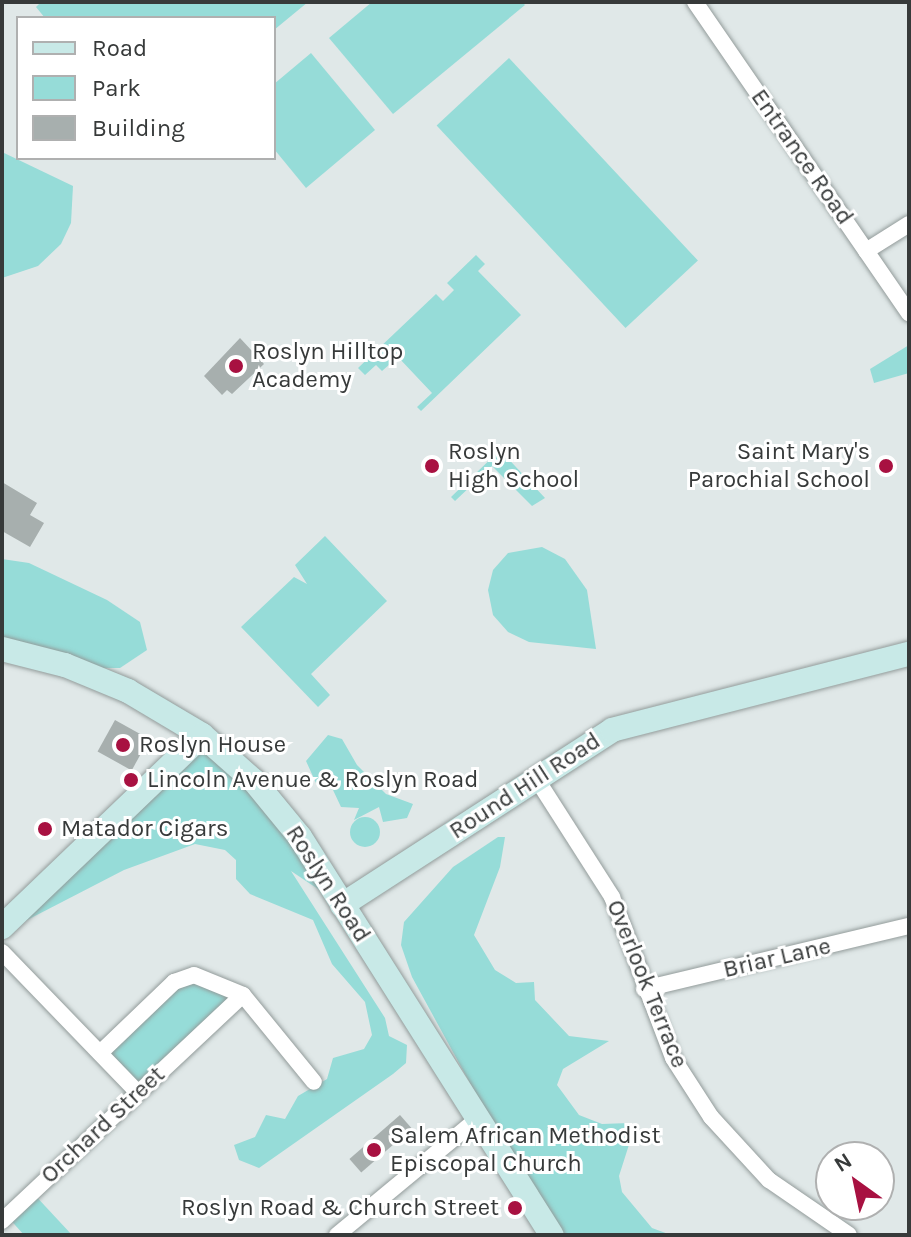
<!DOCTYPE html>
<html>
<head>
<meta charset="utf-8">
<style>
  body { margin:0 }
  #map { position:relative; width:911px; height:1237px; overflow:hidden; background:#e0e8e8; font-family:Karla,sans-serif }
  div>[style] { position:absolute }
  .green>* { inset:0; background:#96dcd8; transform-origin:0 0 }
  .round { border-radius:50% }
  .building>* { inset:0; background:#a7afae; transform-origin:0 0 }
  .roads { filter:drop-shadow(0 0 2px #939c9b) drop-shadow(0 0 2px #939c9b) }
  .street>* { height:16px; margin:-8px; padding:0 8px; transform-origin:8px; border-radius:8px; background:#fff }
  .secondary>* { height:24px; margin:-12px; padding:0 12px; transform-origin:12px; border-radius:12px; background:#c8e9e7 }
  .dots>* { width:22px; height:22px; translate:-50% -50%; box-sizing:border-box; border:4px solid #fff; border-radius:50% }
  span { translate:-50% -50%; white-space:nowrap; text-align:center; line-height:1.15; -webkit-text-stroke:6px #fff; paint-order:stroke }
  .street-label { font-size:24px; color:#373a3a }
  .poi-label { font-size:24px; color:#373a3a }
  .left { translate:0 -50%; text-align:left }
  .right { translate:-100% -50%; text-align:right }
  .frame { position:absolute; inset:0; border:4px solid #373a3a; pointer-events:none }
  .legend { position:absolute; left:16px; top:16px; width:260px; height:144px; box-sizing:border-box; background:#fff; border:2px solid #afb0b0; margin:0; padding:10px 14px; list-style:none; font-size:24px; color:#373a3a }
  .legend li { display:flex; align-items:center; gap:16px; height:40px }
  .legend b { width:40px; border:2px solid #afb0b0 }
  .north { position:absolute; left:815px; top:1141px; width:80px; height:80px; box-sizing:border-box; background:#fff; border:2px solid #afb0b0; border-radius:50%; rotate:327deg; font-size:22px; font-weight:700; line-height:32px; text-align:center; color:#373a3a }
  .north::after { content:''; display:block; margin:auto; width:28px; height:36px; background:#a81141; clip-path:polygon(50% 0,100% 100%,50% 72%,0 100%) }
</style>
</head>
<body>
<div id="map">
  <div class="green">
    <div style="clip-path:polygon(41px 2px,308px 2px,274px 30px,274px 18px,45px 18px,36px 7px)"></div>
    <div style="clip-path:polygon(372px 2px,522px 2px,525px 5px,393px 114px,329px 38px)"></div>
    <div style="clip-path:polygon(311px 53px,375px 130px,306px 188px,274px 149px,274px 84px)"></div>
    <div style="left:509px;top:58px;width:277px;height:99px;rotate:47deg"></div>
    <div style="clip-path:polygon(2px 152px,73px 186px,71px 223px,61px 244px,38px 266px,2px 278px)"></div>
    <div style="clip-path:polygon(476px 255px,485px 264px,478px 271px,521px 315px,421px 411px,417px 407px,432px 393px,398px 357px,382px 371px,376px 365px,365px 375px,358px 368px,436px 294px,443px 301px,454px 290px,447px 283px)"></div>
    <div style="clip-path:polygon(909px 345px,909px 373px,874px 383px,870px 369px)"></div>
    <div style="clip-path:polygon(500px 450px,545px 498px,532px 506px,492px 466px,455px 501px,451px 497px)"></div>
    <div style="clip-path:polygon(325px 536px,387px 601px,311px 674px,330px 695px,318px 707px,241px 627px,294px 577px,307px 584px,295px 565px)"></div>
    <div style="clip-path:polygon(542px 547px,565px 559px,587px 590px,596px 649px,529px 642px,508px 632px,493px 615px,488px 590px,493px 570px,508px 553px)"></div>
    <div style="clip-path:polygon(2px 559px,29px 563px,107px 600px,140px 622px,147px 650px,120px 668px,75px 668px,2px 649px)"></div>
    <div style="clip-path:polygon(202px 735px,342px 905px,291px 871px,385px 1018px,389px 1036px,407px 1045px,406px 1063px,393px 1074px,259px 1168px,239px 1160px,234px 1145px,255px 1137px,266px 1115px,285px 1119px,298px 1096px,327px 1079px,333px 1058px,364px 1049px,372px 1035px,365px 1002px,332px 964px,313px 920px,250px 894px,236px 879px,236px 860px,225px 850px,195px 844px,124px 870px,2px 933px)"></div>
    <div style="clip-path:polygon(328px 735px,342px 739px,357px 765px,386px 794px,413px 804px,407px 818px,383px 822px,379px 807px,354px 820px,359px 808px,341px 807px,333px 790px,316px 783px,306px 761px)"></div>
    <div class="round" style="left:350px;top:817px;width:30px;height:30px"></div>
    <div style="clip-path:polygon(498px 837px,505px 837px,500px 867px,474px 935px,495px 970px,516px 983px,534px 982px,535px 1000px,569px 1036px,609px 1041px,563px 1069px,557px 1085px,579px 1115px,602px 1124px,629px 1123px,634px 1129px,619px 1176px,622px 1192px,652px 1228px,671px 1235px,553px 1235px,412px 977px,401px 945px,404px 922px,453px 867px)"></div>
    <div style="clip-path:polygon(184px 977px,243px 995px,137px 1092px,100px 1053px)"></div>
    <div style="clip-path:polygon(32px 1192px,72px 1235px,24px 1235px,7px 1216px)"></div>
  </div>
  <div class="building">
    <div style="clip-path:polygon(240px 338px,264px 364px,232px 394px,227px 390px,222px 395px,204px 376px)"></div>
    <div style="clip-path:polygon(2px 482px,37px 503px,30px 515px,44px 523px,30px 547px,2px 531px)"></div>
    <div style="left:115px;top:720px;width:39px;height:36px;rotate:29deg"></div>
    <div style="left:400px;top:1115px;width:18px;height:67px;rotate:49deg"></div>
  </div>
  <div class="roads">
    <div class="street">
      <div style="left:695px;top:2px;width:378px;rotate:55.5deg"></div>
      <div style="left:866px;top:251px;width:51px;rotate:-32.1deg"></div>
      <div style="left:536px;top:778px;width:141px;rotate:57.4deg"></div>
      <div style="left:612px;top:897px;width:172px;rotate:69.2deg"></div>
      <div style="left:673px;top:1058px;width:70px;rotate:57.2deg"></div>
      <div style="left:711px;top:1117px;width:86px;rotate:47.4deg"></div>
      <div style="left:769px;top:1180px;width:97px;rotate:34.5deg"></div>
      <div style="left:2px;top:952px;width:194px;rotate:46deg"></div>
      <div style="left:644px;top:989px;width:272px;rotate:-13.4deg"></div>
      <div style="left:100px;top:1053px;width:103px;rotate:-43.8deg"></div>
      <div style="left:174px;top:982px;width:21px;rotate:-19deg"></div>
      <div style="left:194px;top:975px;width:53px;rotate:22.2deg"></div>
      <div style="left:243px;top:995px;width:112px;rotate:50.8deg"></div>
      <div style="left:2px;top:1221px;width:330px;rotate:-43.2deg"></div>
      <div style="left:337px;top:1235px;width:182px;rotate:-39.6deg"></div>
    </div>
    <div class="secondary">
      <div style="left:2px;top:649px;width:65px;rotate:14.3deg"></div>
      <div style="left:65px;top:665px;width:68px;rotate:22.4deg"></div>
      <div style="left:128px;top:691px;width:86px;rotate:30.7deg"></div>
      <div style="left:202px;top:735px;width:69px;rotate:41.5deg"></div>
      <div style="left:254px;top:781px;width:72px;rotate:50.6deg"></div>
      <div style="left:300px;top:837px;width:471px;rotate:57.7deg"></div>
      <div style="left:342px;top:905px;width:322px;rotate:-32.9deg"></div>
      <div style="left:612px;top:730px;width:307px;rotate:-14.4deg"></div>
      <div style="left:2px;top:927px;width:277px;rotate:-43.8deg"></div>
    </div>
  </div>
  <div class="dots">
    <div style="left:236px;top:366px;background:#a81141"></div>
    <div style="left:432px;top:466px;background:#a81141"></div>
    <div style="left:886px;top:466px;background:#a81141"></div>
    <div style="left:123px;top:745px;background:#a81141"></div>
    <div style="left:131px;top:780px;background:#a81141"></div>
    <div style="left:45px;top:829px;background:#a81141"></div>
    <div style="left:374px;top:1150px;background:#a81141"></div>
    <div style="left:515px;top:1208px;background:#a81141"></div>
  </div>
  <div class="street-label">
    <span style="left:802px;top:157px;rotate:55deg">Entrance Road</span>
    <span style="left:525px;top:786px;rotate:-33deg">Round Hill Road</span>
    <span style="left:328px;top:884px;rotate:57deg">Roslyn Road</span>
    <span style="left:777px;top:958px;rotate:-13deg">Briar Lane</span>
    <span style="left:647px;top:984px;rotate:68deg">Overlook Terrace</span>
    <span style="left:103px;top:1125px;rotate:-43deg">Orchard Street</span>
  </div>
  <div class="poi-label">
    <span class="left" style="left:252px;top:366px">Roslyn Hilltop<br>Academy</span>
    <span class="left" style="left:448px;top:466px">Roslyn<br>High School</span>
    <span class="right" style="left:870px;top:466px">Saint Mary's<br>Parochial School</span>
    <span class="left" style="left:139px;top:745px">Roslyn House</span>
    <span class="left" style="left:147px;top:780px">Lincoln Avenue &amp; Roslyn Road</span>
    <span class="left" style="left:61px;top:829px">Matador Cigars</span>
    <span class="left" style="left:390px;top:1150px">Salem African Methodist<br>Episcopal Church</span>
    <span class="right" style="left:499px;top:1208px">Roslyn Road &amp; Church Street</span>
  </div>
  <div class="frame"></div>
  <ul class="legend">
  <li><b style="height:10px;background:#c8e9e7"></b>Road</li>
  <li><b style="height:22px;background:#96dcd8"></b>Park</li>
  <li><b style="height:22px;background:#a7afae"></b>Building</li>
  </ul>
  <div class="north">N</div>
</div>
</body>
</html>
